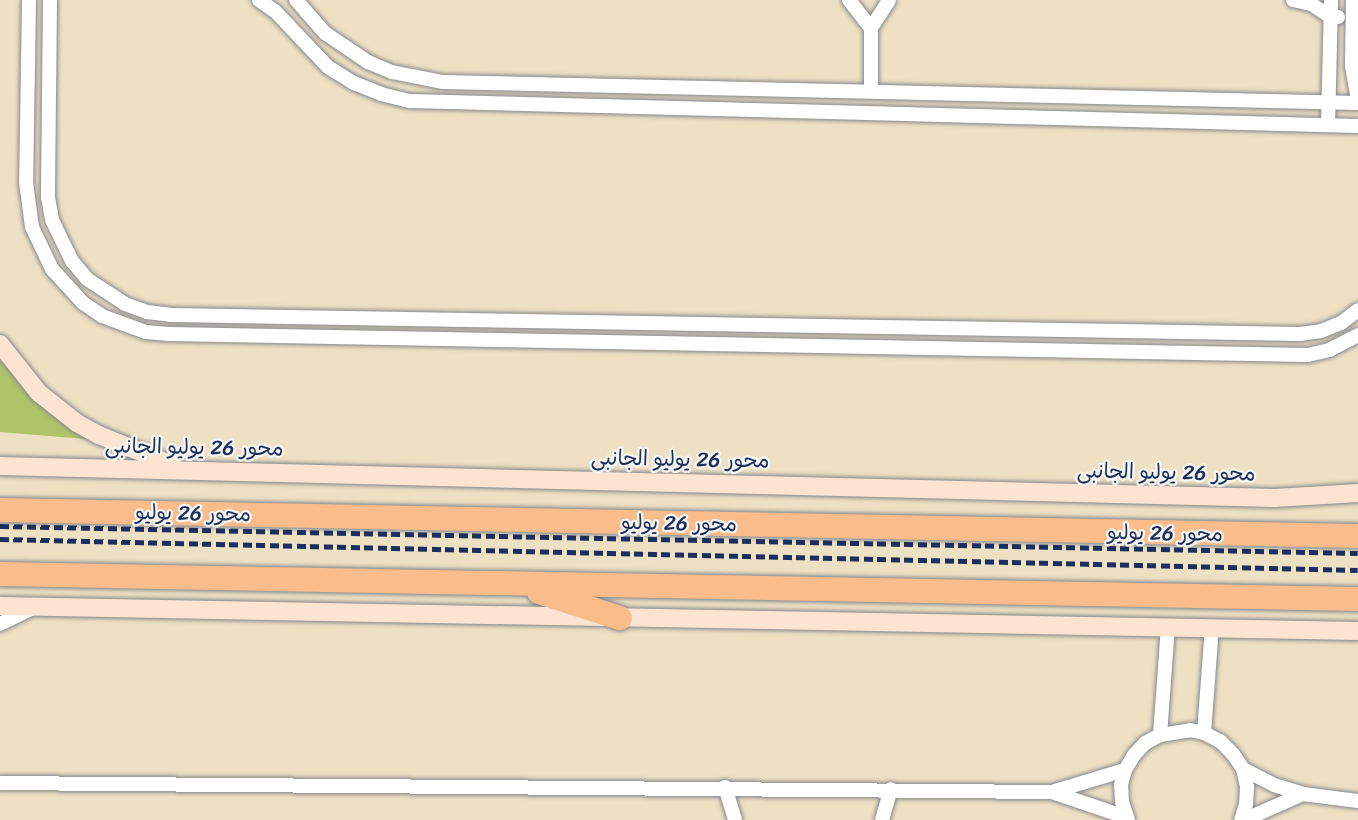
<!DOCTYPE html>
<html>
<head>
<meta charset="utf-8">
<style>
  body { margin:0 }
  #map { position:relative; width:1358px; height:820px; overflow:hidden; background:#eee0c2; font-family:Sriracha,"Playpen Sans Arabic",sans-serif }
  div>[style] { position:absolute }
  .green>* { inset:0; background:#afc469 }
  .roads { filter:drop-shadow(0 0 2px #848890) drop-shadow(0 0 2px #848890) }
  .street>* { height:14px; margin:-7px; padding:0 7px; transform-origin:7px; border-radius:7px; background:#fff }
  .secondary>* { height:18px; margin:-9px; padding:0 9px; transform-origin:9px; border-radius:9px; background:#fde4d0 }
  .highway>* { height:24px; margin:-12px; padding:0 12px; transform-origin:12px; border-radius:12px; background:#f9bc8a }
  .rail>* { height:4.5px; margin-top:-2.25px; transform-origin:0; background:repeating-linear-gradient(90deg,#1b2f5e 0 9px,transparent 0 13.5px) }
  span { translate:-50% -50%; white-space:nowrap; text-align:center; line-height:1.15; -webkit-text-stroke:4.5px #f6f6f2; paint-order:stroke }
  .street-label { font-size:21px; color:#1b2f5e }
</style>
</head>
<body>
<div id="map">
  <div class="green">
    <div style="clip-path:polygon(0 354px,34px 390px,86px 439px,0 432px)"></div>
  </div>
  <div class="roads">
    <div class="street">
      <div style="left:29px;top:0;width:182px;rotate:90.9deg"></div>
      <div style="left:26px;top:182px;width:45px;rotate:82.4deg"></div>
      <div style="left:32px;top:227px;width:47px;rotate:64.5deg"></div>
      <div style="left:52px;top:269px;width:46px;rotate:47.6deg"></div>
      <div style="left:83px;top:303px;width:23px;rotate:34deg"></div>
      <div style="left:102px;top:316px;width:47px;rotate:20deg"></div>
      <div style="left:146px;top:332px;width:23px;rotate:5deg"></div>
      <div style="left:169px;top:334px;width:1139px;rotate:1.06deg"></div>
      <div style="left:1308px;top:355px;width:22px;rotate:-13deg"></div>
      <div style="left:1329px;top:350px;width:33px;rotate:-27deg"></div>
      <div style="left:50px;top:0;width:197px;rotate:90.6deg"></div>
      <div style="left:48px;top:197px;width:23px;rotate:80deg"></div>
      <div style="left:52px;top:220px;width:46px;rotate:64deg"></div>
      <div style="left:72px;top:261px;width:23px;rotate:50deg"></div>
      <div style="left:87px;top:279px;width:45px;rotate:33.3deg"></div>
      <div style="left:125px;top:304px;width:23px;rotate:20deg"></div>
      <div style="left:147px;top:312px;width:23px;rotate:7deg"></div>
      <div style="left:170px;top:315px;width:1130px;rotate:0.96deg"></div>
      <div style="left:1300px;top:334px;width:21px;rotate:-8deg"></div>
      <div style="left:1321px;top:331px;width:22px;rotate:-22deg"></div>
      <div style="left:1341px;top:323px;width:21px;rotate:-37deg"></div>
      <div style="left:259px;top:0;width:19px;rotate:35deg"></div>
      <div style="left:275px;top:11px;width:77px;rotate:46.6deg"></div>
      <div style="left:328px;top:67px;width:31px;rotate:32deg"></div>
      <div style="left:354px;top:83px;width:29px;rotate:22deg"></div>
      <div style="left:381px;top:94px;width:30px;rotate:14deg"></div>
      <div style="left:410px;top:101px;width:948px;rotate:1.51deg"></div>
      <div style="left:296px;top:0;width:44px;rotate:48.7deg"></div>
      <div style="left:325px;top:33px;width:52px;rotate:34deg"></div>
      <div style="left:368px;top:62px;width:26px;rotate:23deg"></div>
      <div style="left:392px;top:72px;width:52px;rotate:11.1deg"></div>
      <div style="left:443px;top:82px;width:915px;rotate:1.31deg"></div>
      <div style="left:849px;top:0;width:36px;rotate:52deg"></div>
      <div style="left:1293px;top:0;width:18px;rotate:13deg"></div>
      <div style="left:1311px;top:4px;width:24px;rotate:33deg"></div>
      <div style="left:1331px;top:17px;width:7px"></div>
      <div style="left:1353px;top:0;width:66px;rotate:90.9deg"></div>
      <div style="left:1352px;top:66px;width:34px;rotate:80deg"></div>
      <div style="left:871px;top:91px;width:63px;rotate:-90deg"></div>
      <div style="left:871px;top:28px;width:33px;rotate:-57deg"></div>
      <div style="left:1328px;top:125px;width:125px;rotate:-88.6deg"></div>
      <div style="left:0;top:624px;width:37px;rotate:-26deg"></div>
      <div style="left:1204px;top:733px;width:106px;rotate:-85.7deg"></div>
      <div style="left:1160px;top:735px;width:109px;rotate:-85.8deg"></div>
      <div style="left:1243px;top:769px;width:35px;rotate:27deg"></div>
      <div style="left:1274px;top:785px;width:30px;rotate:17deg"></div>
      <div style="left:1303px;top:794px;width:55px;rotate:7.3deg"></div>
      <div style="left:0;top:783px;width:1052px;rotate:0.49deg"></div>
      <div style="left:1052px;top:792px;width:78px;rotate:18.7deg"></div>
      <div style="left:725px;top:787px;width:34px;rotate:73deg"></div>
      <div style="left:1052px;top:792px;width:76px;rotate:-16.8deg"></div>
      <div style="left:882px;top:820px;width:32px;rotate:-74deg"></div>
      <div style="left:1128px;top:820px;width:19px;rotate:-108deg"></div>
      <div style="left:1122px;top:802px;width:17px;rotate:-93deg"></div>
      <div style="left:1121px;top:785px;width:16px;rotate:-75deg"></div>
      <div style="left:1125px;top:770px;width:17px;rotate:-59deg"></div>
      <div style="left:1134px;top:755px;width:16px;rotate:-47deg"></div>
      <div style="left:1145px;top:743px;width:17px;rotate:-28deg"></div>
      <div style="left:1160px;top:735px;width:30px;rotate:-9deg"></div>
      <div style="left:1190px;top:730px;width:14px;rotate:12deg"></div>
      <div style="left:1204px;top:733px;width:18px;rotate:27deg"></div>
      <div style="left:1220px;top:741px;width:18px;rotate:45deg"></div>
      <div style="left:1233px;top:754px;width:18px;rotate:56deg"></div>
      <div style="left:1243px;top:769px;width:18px;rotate:77deg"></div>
      <div style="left:1247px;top:787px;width:17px;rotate:93deg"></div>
      <div style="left:1246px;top:804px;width:17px;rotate:107deg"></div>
      <div style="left:1244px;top:820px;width:64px;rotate:-23.8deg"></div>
    </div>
    <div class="secondary">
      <div style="left:0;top:344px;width:63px;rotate:51.5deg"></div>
      <div style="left:39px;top:393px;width:48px;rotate:38.3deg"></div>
      <div style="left:77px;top:423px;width:25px;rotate:29deg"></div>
      <div style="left:99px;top:435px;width:79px;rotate:22.3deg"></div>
      <div style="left:0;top:466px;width:1275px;rotate:1.44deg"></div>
      <div style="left:1275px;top:498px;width:83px;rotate:-3.4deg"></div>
      <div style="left:0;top:606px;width:1358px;rotate:1.05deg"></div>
    </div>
    <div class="highway">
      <div style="left:0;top:510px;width:1358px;rotate:1.1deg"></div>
      <div style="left:0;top:574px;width:1358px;rotate:1.05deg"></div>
      <div style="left:539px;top:592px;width:85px;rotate:17.8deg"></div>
    </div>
  </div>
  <div class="rail">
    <div style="left:0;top:526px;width:1358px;rotate:1.14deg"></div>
    <div style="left:0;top:539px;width:1358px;rotate:1.31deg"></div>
  </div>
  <div class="street-label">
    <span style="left:194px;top:447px;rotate:1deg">محور 26 يوليو الجانبى</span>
    <span style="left:680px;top:459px;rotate:1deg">محور 26 يوليو الجانبى</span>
    <span style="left:1166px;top:472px;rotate:1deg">محور 26 يوليو الجانبى</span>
    <span style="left:193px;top:513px;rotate:1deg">محور 26 يوليو</span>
    <span style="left:679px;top:523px;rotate:1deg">محور 26 يوليو</span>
    <span style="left:1165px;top:533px;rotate:1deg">محور 26 يوليو</span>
  </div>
</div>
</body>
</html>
